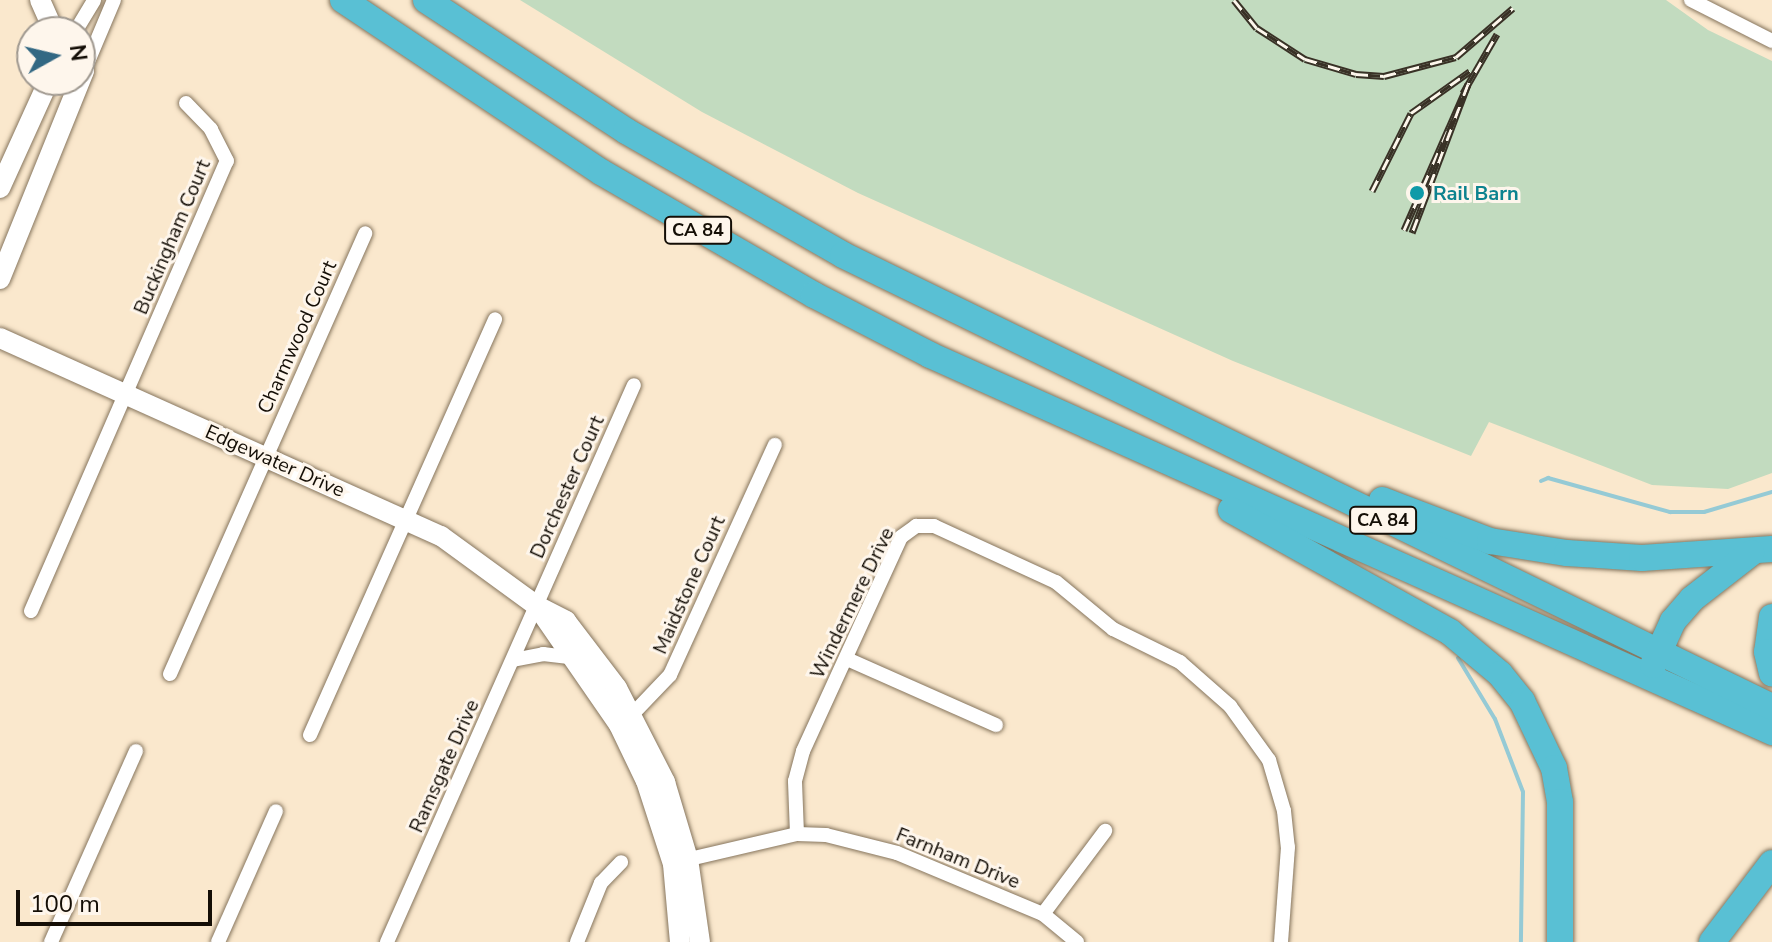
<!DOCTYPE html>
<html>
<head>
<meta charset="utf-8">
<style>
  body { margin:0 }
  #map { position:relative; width:1772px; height:942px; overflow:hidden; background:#fae8cd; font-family:"Nunito Sans",sans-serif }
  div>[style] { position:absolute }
  .green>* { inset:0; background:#c2dbbf }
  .stream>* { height:4px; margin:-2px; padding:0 2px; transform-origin:2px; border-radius:2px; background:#95cad5 }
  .roads { filter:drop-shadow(0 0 2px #86755d) drop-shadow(0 0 2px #86755d) }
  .street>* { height:14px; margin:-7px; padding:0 7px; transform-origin:7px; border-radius:7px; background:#fff }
  .secondary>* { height:20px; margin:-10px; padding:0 10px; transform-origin:10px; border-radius:10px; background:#fff }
  .highway>* { height:26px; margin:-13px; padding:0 13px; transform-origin:13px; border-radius:13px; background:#59c0d4 }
  .rail>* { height:7px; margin-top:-3.5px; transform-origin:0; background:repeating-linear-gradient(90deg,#fef6ec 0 12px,#393126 0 24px); box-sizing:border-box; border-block:2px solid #393126 }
  .dots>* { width:22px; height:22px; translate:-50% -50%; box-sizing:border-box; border:4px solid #fef6ec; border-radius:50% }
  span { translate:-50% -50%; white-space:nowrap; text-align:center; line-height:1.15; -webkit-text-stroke:6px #fef6ec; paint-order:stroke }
  .shield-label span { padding:2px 6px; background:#fef6ec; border:2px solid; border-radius:6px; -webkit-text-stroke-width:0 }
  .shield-label { font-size:18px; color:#140e06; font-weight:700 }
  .culture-label { font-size:20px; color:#0d838f; font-weight:700 }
  .left { translate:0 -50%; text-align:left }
  .street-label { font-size:20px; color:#140e06 }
  .north { position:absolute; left:16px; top:16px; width:80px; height:80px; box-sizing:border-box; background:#fef6ec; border:2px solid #a09990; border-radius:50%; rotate:82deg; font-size:22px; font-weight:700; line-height:32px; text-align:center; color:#140e06 }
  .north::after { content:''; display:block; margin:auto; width:28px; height:36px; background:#326883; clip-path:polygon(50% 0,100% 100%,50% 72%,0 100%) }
  .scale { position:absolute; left:16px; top:890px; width:196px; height:36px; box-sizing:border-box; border:4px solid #140e06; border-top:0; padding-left:10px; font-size:24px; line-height:28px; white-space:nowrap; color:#140e06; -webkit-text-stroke:6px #fef6ec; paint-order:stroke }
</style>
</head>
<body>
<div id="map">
  <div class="green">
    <div style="clip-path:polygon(520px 0,1666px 0,1708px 30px,1772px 61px,1772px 473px,1728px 489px,1652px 485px,1489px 422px,1471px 456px,1233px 361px,858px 193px,702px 112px)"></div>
  </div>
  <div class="stream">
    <div style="left:1541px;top:481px;width:8px;rotate:-23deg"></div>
    <div style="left:1548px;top:478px;width:127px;rotate:15.6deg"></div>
    <div style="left:1670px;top:512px;width:34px"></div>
    <div style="left:1704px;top:512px;width:71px;rotate:-16.4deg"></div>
    <div style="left:1458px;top:658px;width:71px;rotate:58.8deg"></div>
    <div style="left:1495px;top:719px;width:78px;rotate:69deg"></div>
    <div style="left:1523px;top:792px;width:150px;rotate:90.8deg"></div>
  </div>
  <div class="roads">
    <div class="street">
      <div style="left:1691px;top:0;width:91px;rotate:26.8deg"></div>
      <div style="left:75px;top:32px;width:37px;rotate:-59deg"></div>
      <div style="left:84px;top:71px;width:77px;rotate:-67.1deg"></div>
      <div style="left:31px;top:611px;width:491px;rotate:-66.5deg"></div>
      <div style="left:227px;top:161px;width:36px;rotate:-117deg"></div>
      <div style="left:211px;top:129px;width:36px;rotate:-134deg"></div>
      <div style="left:847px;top:659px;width:163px;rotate:23.9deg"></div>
      <div style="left:513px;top:660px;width:31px;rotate:-11deg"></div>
      <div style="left:543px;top:654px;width:26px;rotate:7deg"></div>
      <div style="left:170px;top:674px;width:482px;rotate:-66.1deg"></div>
      <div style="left:627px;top:720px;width:62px;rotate:-46.3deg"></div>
      <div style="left:670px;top:675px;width:253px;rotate:-65.5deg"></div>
      <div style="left:310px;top:735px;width:455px;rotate:-66deg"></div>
      <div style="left:797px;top:834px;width:53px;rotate:-92.2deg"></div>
      <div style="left:795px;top:781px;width:31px;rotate:-75deg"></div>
      <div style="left:803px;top:751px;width:235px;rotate:-65.4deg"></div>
      <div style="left:901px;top:537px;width:19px;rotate:-36deg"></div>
      <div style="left:916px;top:526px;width:18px"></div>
      <div style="left:934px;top:526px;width:134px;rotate:24.7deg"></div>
      <div style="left:1056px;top:582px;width:74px;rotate:39.5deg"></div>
      <div style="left:1113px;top:629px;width:75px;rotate:26.2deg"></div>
      <div style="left:1180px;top:662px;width:67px;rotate:41.3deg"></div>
      <div style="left:1230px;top:706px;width:67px;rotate:54.2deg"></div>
      <div style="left:1269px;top:760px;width:53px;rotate:73.6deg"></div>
      <div style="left:1284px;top:811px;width:36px;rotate:84deg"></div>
      <div style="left:1288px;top:847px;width:95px;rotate:94.2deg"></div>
      <div style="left:681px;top:861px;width:119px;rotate:-13.1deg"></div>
      <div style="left:797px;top:834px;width:29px;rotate:2deg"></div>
      <div style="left:826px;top:835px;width:73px;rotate:14.2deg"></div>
      <div style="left:897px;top:853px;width:158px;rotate:22.7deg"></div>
      <div style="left:1043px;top:914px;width:44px;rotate:39.5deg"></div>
      <div style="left:1043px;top:914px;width:104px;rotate:-53.2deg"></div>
      <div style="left:51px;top:942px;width:209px;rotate:-66deg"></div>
      <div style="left:218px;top:942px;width:143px;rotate:-66.1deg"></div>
      <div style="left:387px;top:942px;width:609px;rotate:-66.09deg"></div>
      <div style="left:577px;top:942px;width:64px;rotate:-67.9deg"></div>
      <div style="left:601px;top:883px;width:29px;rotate:-46deg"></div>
    </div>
    <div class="secondary">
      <div style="left:40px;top:0;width:35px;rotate:66deg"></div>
      <div style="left:0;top:188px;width:119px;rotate:-65.6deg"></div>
      <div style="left:0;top:279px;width:224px;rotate:-68deg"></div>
      <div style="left:84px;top:71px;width:5px;rotate:-143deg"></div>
      <div style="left:0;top:338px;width:483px;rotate:24.2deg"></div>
      <div style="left:441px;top:536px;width:119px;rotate:36.1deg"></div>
      <div style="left:537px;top:606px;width:33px;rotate:27deg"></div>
      <div style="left:566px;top:621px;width:84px;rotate:52.7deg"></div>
      <div style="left:617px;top:688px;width:106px;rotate:62.9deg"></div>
      <div style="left:665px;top:782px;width:80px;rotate:73.4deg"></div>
      <div style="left:688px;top:859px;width:84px;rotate:81.8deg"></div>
      <div style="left:537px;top:606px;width:145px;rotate:55.4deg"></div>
      <div style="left:619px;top:725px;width:62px;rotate:64.3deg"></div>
      <div style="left:646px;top:781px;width:87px;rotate:72deg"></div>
      <div style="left:673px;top:864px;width:78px;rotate:84.9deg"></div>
    </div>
    <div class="highway">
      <div style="left:343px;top:0;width:310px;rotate:33.7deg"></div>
      <div style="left:601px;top:172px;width:246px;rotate:30deg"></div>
      <div style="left:814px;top:295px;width:131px;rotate:27.3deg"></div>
      <div style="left:930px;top:355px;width:923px;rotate:24.12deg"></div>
      <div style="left:426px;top:0;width:239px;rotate:33.2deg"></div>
      <div style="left:626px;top:131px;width:250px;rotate:29.7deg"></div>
      <div style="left:843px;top:255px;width:1033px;rotate:25.94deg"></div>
      <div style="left:1382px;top:500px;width:116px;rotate:20.8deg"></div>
      <div style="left:1490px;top:541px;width:78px;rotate:8.9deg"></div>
      <div style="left:1567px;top:553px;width:75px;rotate:3.8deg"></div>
      <div style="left:1642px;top:558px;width:130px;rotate:-4deg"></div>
      <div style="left:1231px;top:510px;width:251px;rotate:29.1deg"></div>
      <div style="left:1450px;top:632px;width:65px;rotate:40deg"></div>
      <div style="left:1500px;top:674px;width:35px;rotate:51deg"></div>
      <div style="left:1522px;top:701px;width:74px;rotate:64.5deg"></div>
      <div style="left:1554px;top:768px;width:35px;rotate:80deg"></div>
      <div style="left:1560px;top:802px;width:140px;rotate:90deg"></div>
      <div style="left:1772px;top:617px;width:35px;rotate:98deg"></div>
      <div style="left:1767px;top:652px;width:22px;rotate:77deg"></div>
      <div style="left:1653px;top:665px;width:48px;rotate:-65.6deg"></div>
      <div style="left:1673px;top:621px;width:29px;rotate:-49deg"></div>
      <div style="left:1692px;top:599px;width:75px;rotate:-37.9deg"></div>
      <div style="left:1712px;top:942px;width:99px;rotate:-52.8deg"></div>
    </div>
  </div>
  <div class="rail">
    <div style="left:1234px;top:0;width:36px;rotate:51deg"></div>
    <div style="left:1257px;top:28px;width:57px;rotate:32.9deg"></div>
    <div style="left:1305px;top:59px;width:53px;rotate:16.4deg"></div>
    <div style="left:1356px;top:74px;width:28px;rotate:4deg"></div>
    <div style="left:1384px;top:76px;width:74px;rotate:-14.8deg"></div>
    <div style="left:1456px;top:57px;width:75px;rotate:-40.7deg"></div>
    <div style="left:1463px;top:93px;width:68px;rotate:-60deg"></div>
    <div style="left:1372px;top:191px;width:87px;rotate:-63.4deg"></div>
    <div style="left:1411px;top:113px;width:72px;rotate:-35.4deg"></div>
    <div style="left:1404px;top:230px;width:159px;rotate:-66.3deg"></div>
    <div style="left:1468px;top:84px;width:159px;rotate:110.6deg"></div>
  </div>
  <div class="dots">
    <div style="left:1417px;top:193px;background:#0f9aa8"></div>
  </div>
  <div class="shield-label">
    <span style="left:698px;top:230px">CA 84</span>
    <span style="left:1383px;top:520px">CA 84</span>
  </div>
  <div class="culture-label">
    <span class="left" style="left:1433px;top:193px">Rail Barn</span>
  </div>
  <div class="street-label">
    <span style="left:172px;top:237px;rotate:-67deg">Buckingham Court</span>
    <span style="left:297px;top:337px;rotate:-66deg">Charmwood Court</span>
    <span style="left:275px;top:461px;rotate:24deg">Edgewater Drive</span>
    <span style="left:567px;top:487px;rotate:-66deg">Dorchester Court</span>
    <span style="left:689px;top:585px;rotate:-66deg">Maidstone Court</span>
    <span style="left:852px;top:603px;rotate:-64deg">Windermere Drive</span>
    <span style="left:444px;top:766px;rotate:-66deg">Ramsgate Drive</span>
    <span style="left:958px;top:858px;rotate:22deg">Farnham Drive</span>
  </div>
  <div class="north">N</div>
  <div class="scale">100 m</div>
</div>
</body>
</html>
